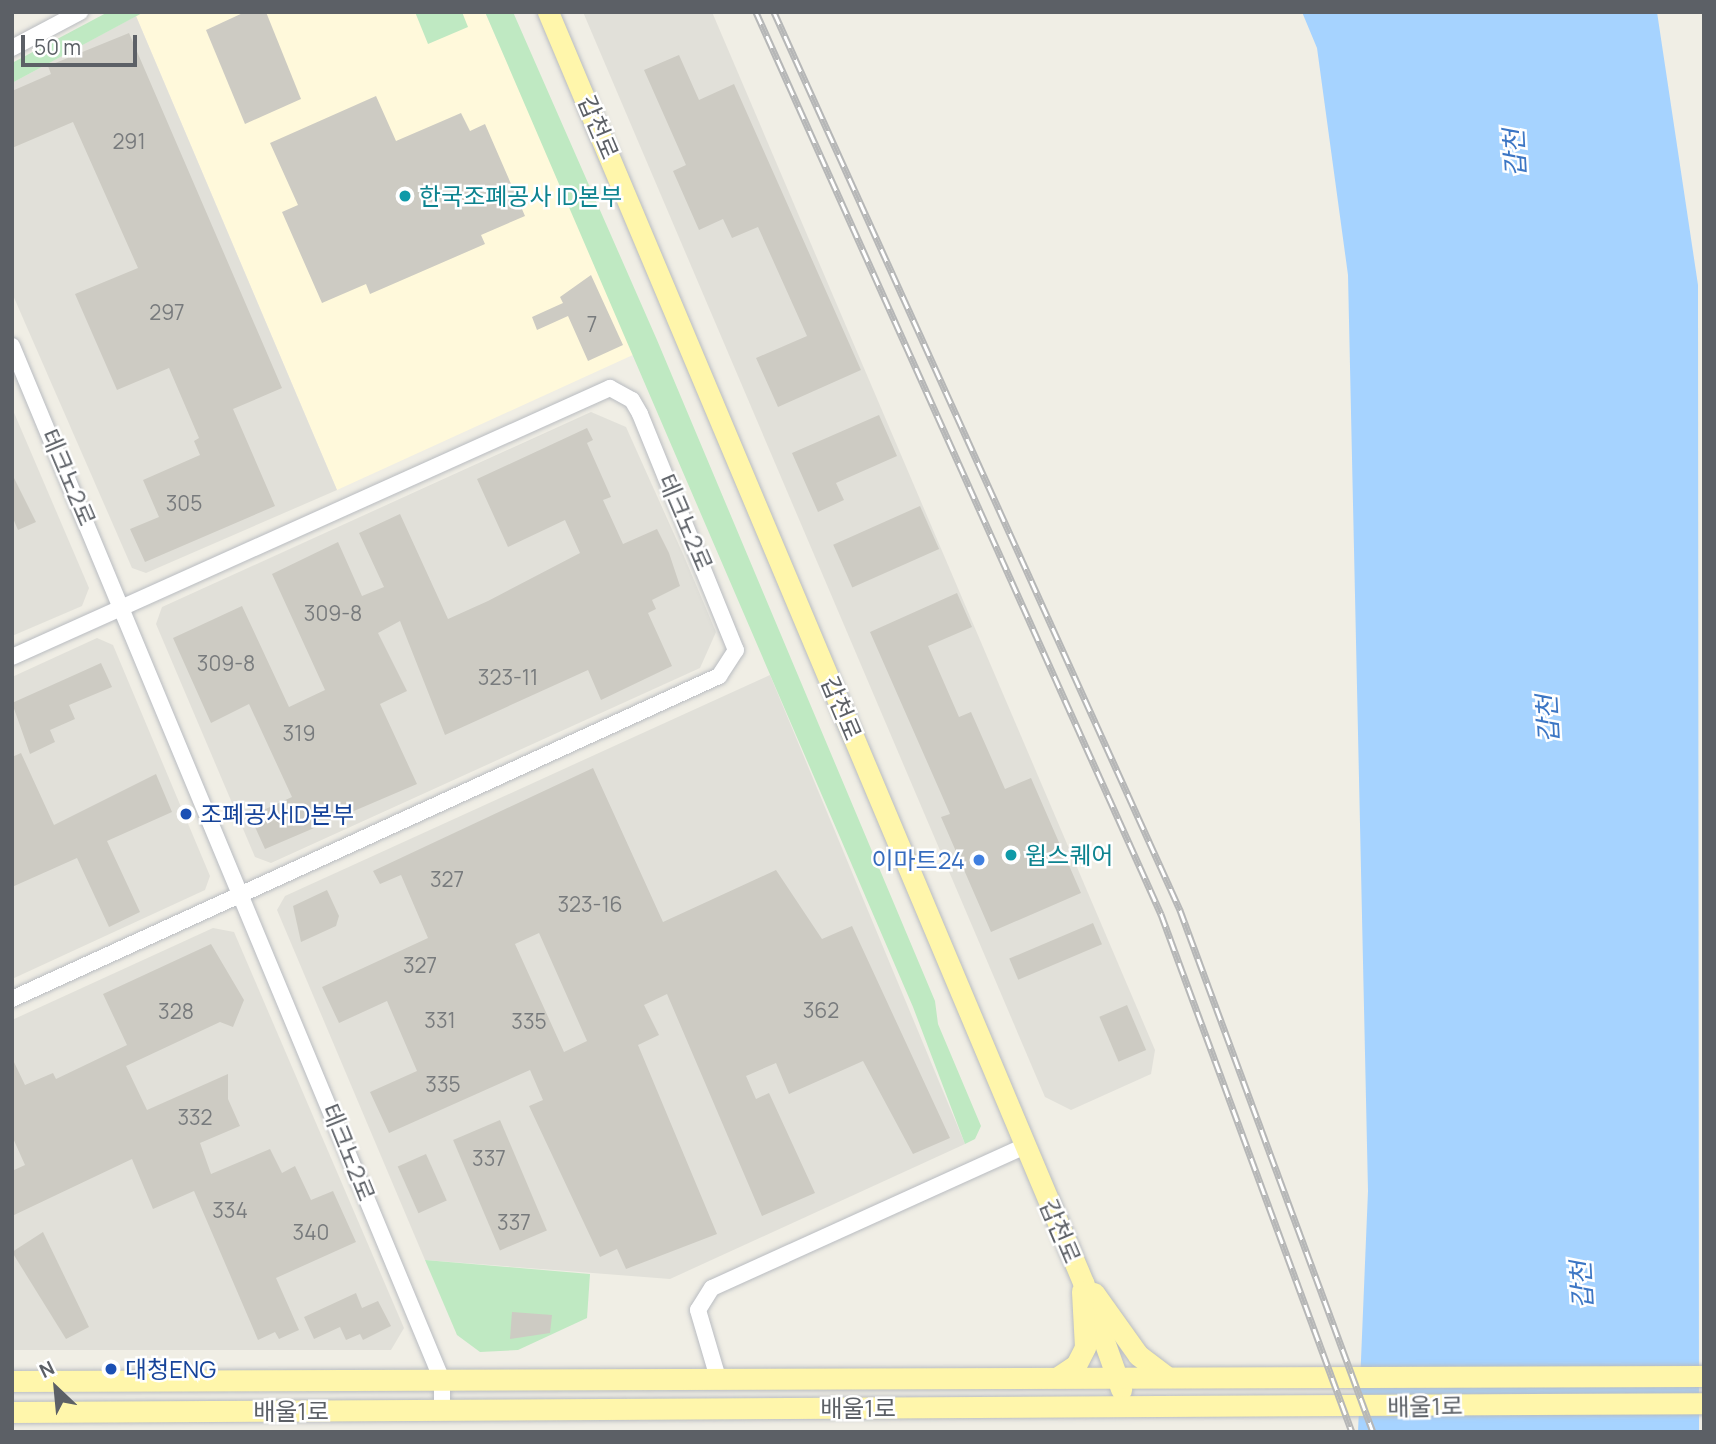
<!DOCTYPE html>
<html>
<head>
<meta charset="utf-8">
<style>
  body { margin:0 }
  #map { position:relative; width:1716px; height:1444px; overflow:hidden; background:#f0eee5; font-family:Manrope,"Noto Sans KR",sans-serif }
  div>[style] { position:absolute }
  .commercial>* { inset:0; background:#fff9db }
  .industrial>* { inset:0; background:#e1e0d9 }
  .green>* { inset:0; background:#bfe9c2 }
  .water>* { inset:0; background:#a6d3ff }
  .building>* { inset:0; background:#cdcbc3; transform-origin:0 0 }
  .roads { filter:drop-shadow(0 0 2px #b9bcc1) drop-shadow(0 0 2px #b9bcc1) }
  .minor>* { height:16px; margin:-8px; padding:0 8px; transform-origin:8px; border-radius:8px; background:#fff }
  .major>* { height:21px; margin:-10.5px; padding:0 10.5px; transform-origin:10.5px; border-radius:10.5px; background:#fff6ab }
  .rail>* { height:7px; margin-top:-3.5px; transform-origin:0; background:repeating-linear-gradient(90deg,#fff 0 13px,#b6b7b7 0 26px); box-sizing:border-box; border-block:2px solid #b6b7b7 }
  .dots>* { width:19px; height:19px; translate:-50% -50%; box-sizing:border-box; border:4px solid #fff; border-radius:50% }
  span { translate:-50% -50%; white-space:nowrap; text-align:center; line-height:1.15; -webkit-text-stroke:5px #fff; paint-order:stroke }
  .number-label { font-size:21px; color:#787b7d }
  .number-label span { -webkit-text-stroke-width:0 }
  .street-label { font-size:24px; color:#5c6066 }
  .culture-label { font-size:24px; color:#0d838f }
  .left { translate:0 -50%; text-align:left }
  .transit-label { font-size:24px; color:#164399 }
  .shop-label { font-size:24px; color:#366cbe }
  .right { translate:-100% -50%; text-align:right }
  .water-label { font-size:26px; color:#3c76c4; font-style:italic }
  .frame { position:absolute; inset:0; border:14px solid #5c6066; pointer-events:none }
  .north { position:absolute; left:21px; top:1353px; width:70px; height:70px; -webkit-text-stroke:5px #fff; paint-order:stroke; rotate:334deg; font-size:19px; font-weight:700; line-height:28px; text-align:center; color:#5c6066 }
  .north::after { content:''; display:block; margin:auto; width:24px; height:32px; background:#5c6066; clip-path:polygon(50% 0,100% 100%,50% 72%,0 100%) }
  .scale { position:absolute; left:21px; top:35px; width:116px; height:32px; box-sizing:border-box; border:4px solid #5c6066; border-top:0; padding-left:9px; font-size:21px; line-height:24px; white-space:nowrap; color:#5c6066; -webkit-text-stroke:5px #fff; paint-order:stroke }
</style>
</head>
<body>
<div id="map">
  <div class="commercial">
    <div style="clip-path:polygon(144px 12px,485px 12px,635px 354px,337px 490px,136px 16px)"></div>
  </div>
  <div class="industrial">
    <div style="clip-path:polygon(583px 12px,712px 12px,1155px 1050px,1151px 1074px,1071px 1110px,1045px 1097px)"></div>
    <div style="clip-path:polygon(136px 16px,337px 490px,146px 573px,132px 568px,12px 293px,12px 83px)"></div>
    <div style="clip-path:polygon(12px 408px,89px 588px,82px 606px,12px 636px)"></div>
    <div style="clip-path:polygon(591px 412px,626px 427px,683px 554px,716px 632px,700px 668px,271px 863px,255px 857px,156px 624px,162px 607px)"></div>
    <div style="clip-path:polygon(97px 638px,113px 645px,210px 876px,205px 890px,12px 979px,12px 677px)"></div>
    <div style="clip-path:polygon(770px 675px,965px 1144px,670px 1279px,425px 1260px,277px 910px,285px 896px)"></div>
    <div style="clip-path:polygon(213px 928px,234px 932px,404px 1328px,391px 1350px,12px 1350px,12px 1020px)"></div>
  </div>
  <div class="green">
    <div style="clip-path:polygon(108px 12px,144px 12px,12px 83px,12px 63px)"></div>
    <div style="clip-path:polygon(415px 12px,462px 12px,468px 27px,428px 44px)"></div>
    <div style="clip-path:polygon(485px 12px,513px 12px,657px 340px,935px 1001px,938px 1024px,981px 1126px,975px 1139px,965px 1144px,913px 1007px)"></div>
    <div style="clip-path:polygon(425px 1260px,590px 1274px,587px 1318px,518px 1350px,480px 1352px,457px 1335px)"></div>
  </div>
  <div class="water">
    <div style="clip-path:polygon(1302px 12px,1657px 12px,1698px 285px,1699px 1432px,1358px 1432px,1368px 1191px,1348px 275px,1317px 48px)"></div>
  </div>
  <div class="building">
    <div style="clip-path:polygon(245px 12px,266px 12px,301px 99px,245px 124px,206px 30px)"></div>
    <div style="clip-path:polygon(129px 33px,282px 388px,233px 409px,275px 506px,145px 562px,130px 529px,159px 517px,143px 480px,200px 455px,194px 441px,199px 438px,169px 368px,117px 390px,75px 294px,138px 268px,73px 122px,12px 148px,12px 91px,51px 74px,48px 66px)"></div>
    <div style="clip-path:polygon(679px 55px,699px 100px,734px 84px,861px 370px,778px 407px,756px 358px,807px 336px,758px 227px,732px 238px,723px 219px,699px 230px,673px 171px,686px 165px,644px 70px)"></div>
    <div style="clip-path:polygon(376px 96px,396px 141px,461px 113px,470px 131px,485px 124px,525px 216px,481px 235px,485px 244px,370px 294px,366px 284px,322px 303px,282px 212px,298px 205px,270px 143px)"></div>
    <div style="clip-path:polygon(591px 275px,623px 345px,588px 361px,568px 316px,537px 330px,532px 317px,563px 303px,560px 297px)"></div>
    <div style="clip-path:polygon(879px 415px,897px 456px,836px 483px,844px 500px,818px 512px,792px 453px)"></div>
    <div style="clip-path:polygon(587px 428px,593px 440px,587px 443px,611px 497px,603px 500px,623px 544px,657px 529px,669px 553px,680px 586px,652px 600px,656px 609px,648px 613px,672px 666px,601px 700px,588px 670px,445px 735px,400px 621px,378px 633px,407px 691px,380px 704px,417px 784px,265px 849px,250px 816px,292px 797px,249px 704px,211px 723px,173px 638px,242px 606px,289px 707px,325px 690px,272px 574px,338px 542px,362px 596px,384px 587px,359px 533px,400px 514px,448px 619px,488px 601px,580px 553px,565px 520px,508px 547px,477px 479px)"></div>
    <div style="clip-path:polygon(12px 474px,36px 522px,18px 530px,12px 516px)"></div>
    <div style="left:920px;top:506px;width:47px;height:95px;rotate:66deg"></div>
    <div style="clip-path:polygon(957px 593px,972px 627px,928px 646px,959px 717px,971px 712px,1005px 789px,1031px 778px,1081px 893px,991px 932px,941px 817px,950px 814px,870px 632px)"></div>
    <div style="clip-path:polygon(101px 663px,112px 687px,69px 705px,75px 719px,50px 730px,55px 742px,30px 754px,12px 703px)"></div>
    <div style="clip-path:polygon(21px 753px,54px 825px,156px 774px,172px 812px,107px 841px,140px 912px,109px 927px,77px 858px,12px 887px,12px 757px)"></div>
    <div style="clip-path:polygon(evenodd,593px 768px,663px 922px,776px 870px,822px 939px,852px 926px,950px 1138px,913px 1154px,863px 1061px,789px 1094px,776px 1063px,746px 1076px,756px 1099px,769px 1093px,815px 1193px,762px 1216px,667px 994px,644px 1005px,659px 1035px,638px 1045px,717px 1234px,626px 1269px,617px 1249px,600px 1257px,529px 1106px,543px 1100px,530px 1070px,389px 1133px,370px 1092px,417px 1071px,387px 1001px,339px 1023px,322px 987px,428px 938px,401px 875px,380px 884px,373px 871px,593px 768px,539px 933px,587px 1041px,564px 1052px,515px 944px,539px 933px)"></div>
    <div style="clip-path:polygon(327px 890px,339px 916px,336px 926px,301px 942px,293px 906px)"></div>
    <div style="left:1093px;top:923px;width:23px;height:91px;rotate:67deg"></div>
    <div style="clip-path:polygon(211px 944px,244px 1000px,233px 1027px,220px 1022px,126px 1066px,147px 1110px,228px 1074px,228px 1099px,240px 1126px,200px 1143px,211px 1174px,270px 1149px,282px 1173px,295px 1166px,311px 1200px,333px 1191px,356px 1242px,276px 1278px,299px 1330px,279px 1339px,275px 1332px,258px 1340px,194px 1191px,153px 1209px,132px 1159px,12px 1216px,12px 1171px,25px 1165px,12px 1136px,12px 1058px,25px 1085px,53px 1073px,56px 1079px,127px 1045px,103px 994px)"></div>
    <div style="left:1127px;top:1005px;width:49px;height:30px;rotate:67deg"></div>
    <div style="left:500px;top:1120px;width:120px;height:51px;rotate:67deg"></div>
    <div style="left:426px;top:1154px;width:51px;height:31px;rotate:66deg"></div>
    <div style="clip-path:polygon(43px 1232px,89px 1327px,66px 1339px,12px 1252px)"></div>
    <div style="clip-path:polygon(356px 1293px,362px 1308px,378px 1301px,391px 1326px,363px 1340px,360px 1334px,346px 1340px,340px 1327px,314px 1339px,304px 1317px)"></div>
    <div style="clip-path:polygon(512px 1312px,552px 1315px,550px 1333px,510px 1339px)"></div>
  </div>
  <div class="roads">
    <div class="minor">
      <div style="left:12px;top:48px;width:77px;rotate:-27.9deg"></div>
      <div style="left:12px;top:346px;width:1120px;rotate:67.42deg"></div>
      <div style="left:442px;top:1380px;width:31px;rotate:90deg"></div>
      <div style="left:12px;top:657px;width:656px;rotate:-24.22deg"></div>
      <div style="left:610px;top:388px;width:25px;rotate:29deg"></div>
      <div style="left:632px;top:400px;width:16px;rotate:60deg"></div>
      <div style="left:640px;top:414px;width:255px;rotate:67.9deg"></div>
      <div style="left:736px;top:650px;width:31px;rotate:123deg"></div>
      <div style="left:719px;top:676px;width:777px;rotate:155.45deg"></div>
      <div style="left:718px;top:1378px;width:71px;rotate:-106.4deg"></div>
      <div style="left:698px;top:1310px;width:26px;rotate:-58deg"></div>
      <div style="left:712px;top:1288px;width:344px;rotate:-24.4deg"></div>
    </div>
    <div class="major">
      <div style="left:548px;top:12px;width:1378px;rotate:67.16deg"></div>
      <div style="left:1083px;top:1282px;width:114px;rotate:70.4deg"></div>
      <div style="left:1094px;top:1293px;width:76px;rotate:54.6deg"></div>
      <div style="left:1138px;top:1355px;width:36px;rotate:37deg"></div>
      <div style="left:1058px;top:1377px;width:22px;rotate:-34deg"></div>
      <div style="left:1076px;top:1365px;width:20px;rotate:-63deg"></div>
      <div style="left:1085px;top:1347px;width:56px;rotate:-93.1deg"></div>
      <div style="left:12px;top:1381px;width:1692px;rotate:-0.17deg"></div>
      <div style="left:12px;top:1412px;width:1692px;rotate:-0.3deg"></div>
    </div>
  </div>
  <div class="rail">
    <div style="left:756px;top:12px;width:989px;rotate:65.82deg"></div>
    <div style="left:1161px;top:914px;width:552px;rotate:69.76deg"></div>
    <div style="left:774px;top:12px;width:986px;rotate:65.67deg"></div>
    <div style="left:1180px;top:910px;width:557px;rotate:69.71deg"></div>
  </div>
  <div class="dots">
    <div style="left:405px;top:196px;background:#0f9aa8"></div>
    <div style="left:186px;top:814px;background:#1a4fb4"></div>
    <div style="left:1011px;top:855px;background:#0f9aa8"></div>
    <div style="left:979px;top:860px;background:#3f7fe0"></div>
    <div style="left:111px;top:1369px;background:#1a4fb4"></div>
  </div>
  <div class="number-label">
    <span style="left:129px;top:141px">291</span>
    <span style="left:167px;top:312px">297</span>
    <span style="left:592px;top:324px">7</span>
    <span style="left:184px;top:503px">305</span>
    <span style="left:333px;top:613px">309-8</span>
    <span style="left:226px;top:663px">309-8</span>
    <span style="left:508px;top:677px">323-11</span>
    <span style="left:299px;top:733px">319</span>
    <span style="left:447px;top:879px">327</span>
    <span style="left:590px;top:904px">323-16</span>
    <span style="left:420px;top:965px">327</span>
    <span style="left:821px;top:1010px">362</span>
    <span style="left:176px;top:1011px">328</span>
    <span style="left:440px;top:1020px">331</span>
    <span style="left:529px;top:1021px">335</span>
    <span style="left:443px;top:1084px">335</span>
    <span style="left:195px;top:1117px">332</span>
    <span style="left:489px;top:1158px">337</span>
    <span style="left:230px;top:1210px">334</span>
    <span style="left:514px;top:1222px">337</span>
    <span style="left:311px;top:1232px">340</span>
  </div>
  <div class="street-label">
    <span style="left:599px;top:127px;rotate:67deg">갑천로</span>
    <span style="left:69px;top:477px;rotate:67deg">테크노2로</span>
    <span style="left:686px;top:522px;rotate:67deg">테크노2로</span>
    <span style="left:842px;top:708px;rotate:67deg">갑천로</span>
    <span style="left:349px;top:1152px;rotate:68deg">테크노2로</span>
    <span style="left:1061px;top:1231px;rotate:67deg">갑천로</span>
    <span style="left:1425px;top:1406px;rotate:-1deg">배울1로</span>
    <span style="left:858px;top:1408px">배울1로</span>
    <span style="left:291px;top:1411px">배울1로</span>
  </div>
  <div class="culture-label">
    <span class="left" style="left:419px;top:196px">한국조폐공사 ID본부</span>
    <span class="left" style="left:1025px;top:855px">윕스퀘어</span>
  </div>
  <div class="transit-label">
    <span class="left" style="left:200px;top:814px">조폐공사ID본부</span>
    <span class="left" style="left:125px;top:1369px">대청ENG</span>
  </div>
  <div class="shop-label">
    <span class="right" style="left:965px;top:860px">이마트24</span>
  </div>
  <div class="water-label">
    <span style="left:1515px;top:153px;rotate:-93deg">갑천</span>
    <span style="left:1548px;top:719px;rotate:-93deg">갑천</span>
    <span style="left:1582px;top:1285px;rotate:-93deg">갑천</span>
  </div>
  <div class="frame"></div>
  <div class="north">N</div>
  <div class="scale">50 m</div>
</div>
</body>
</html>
